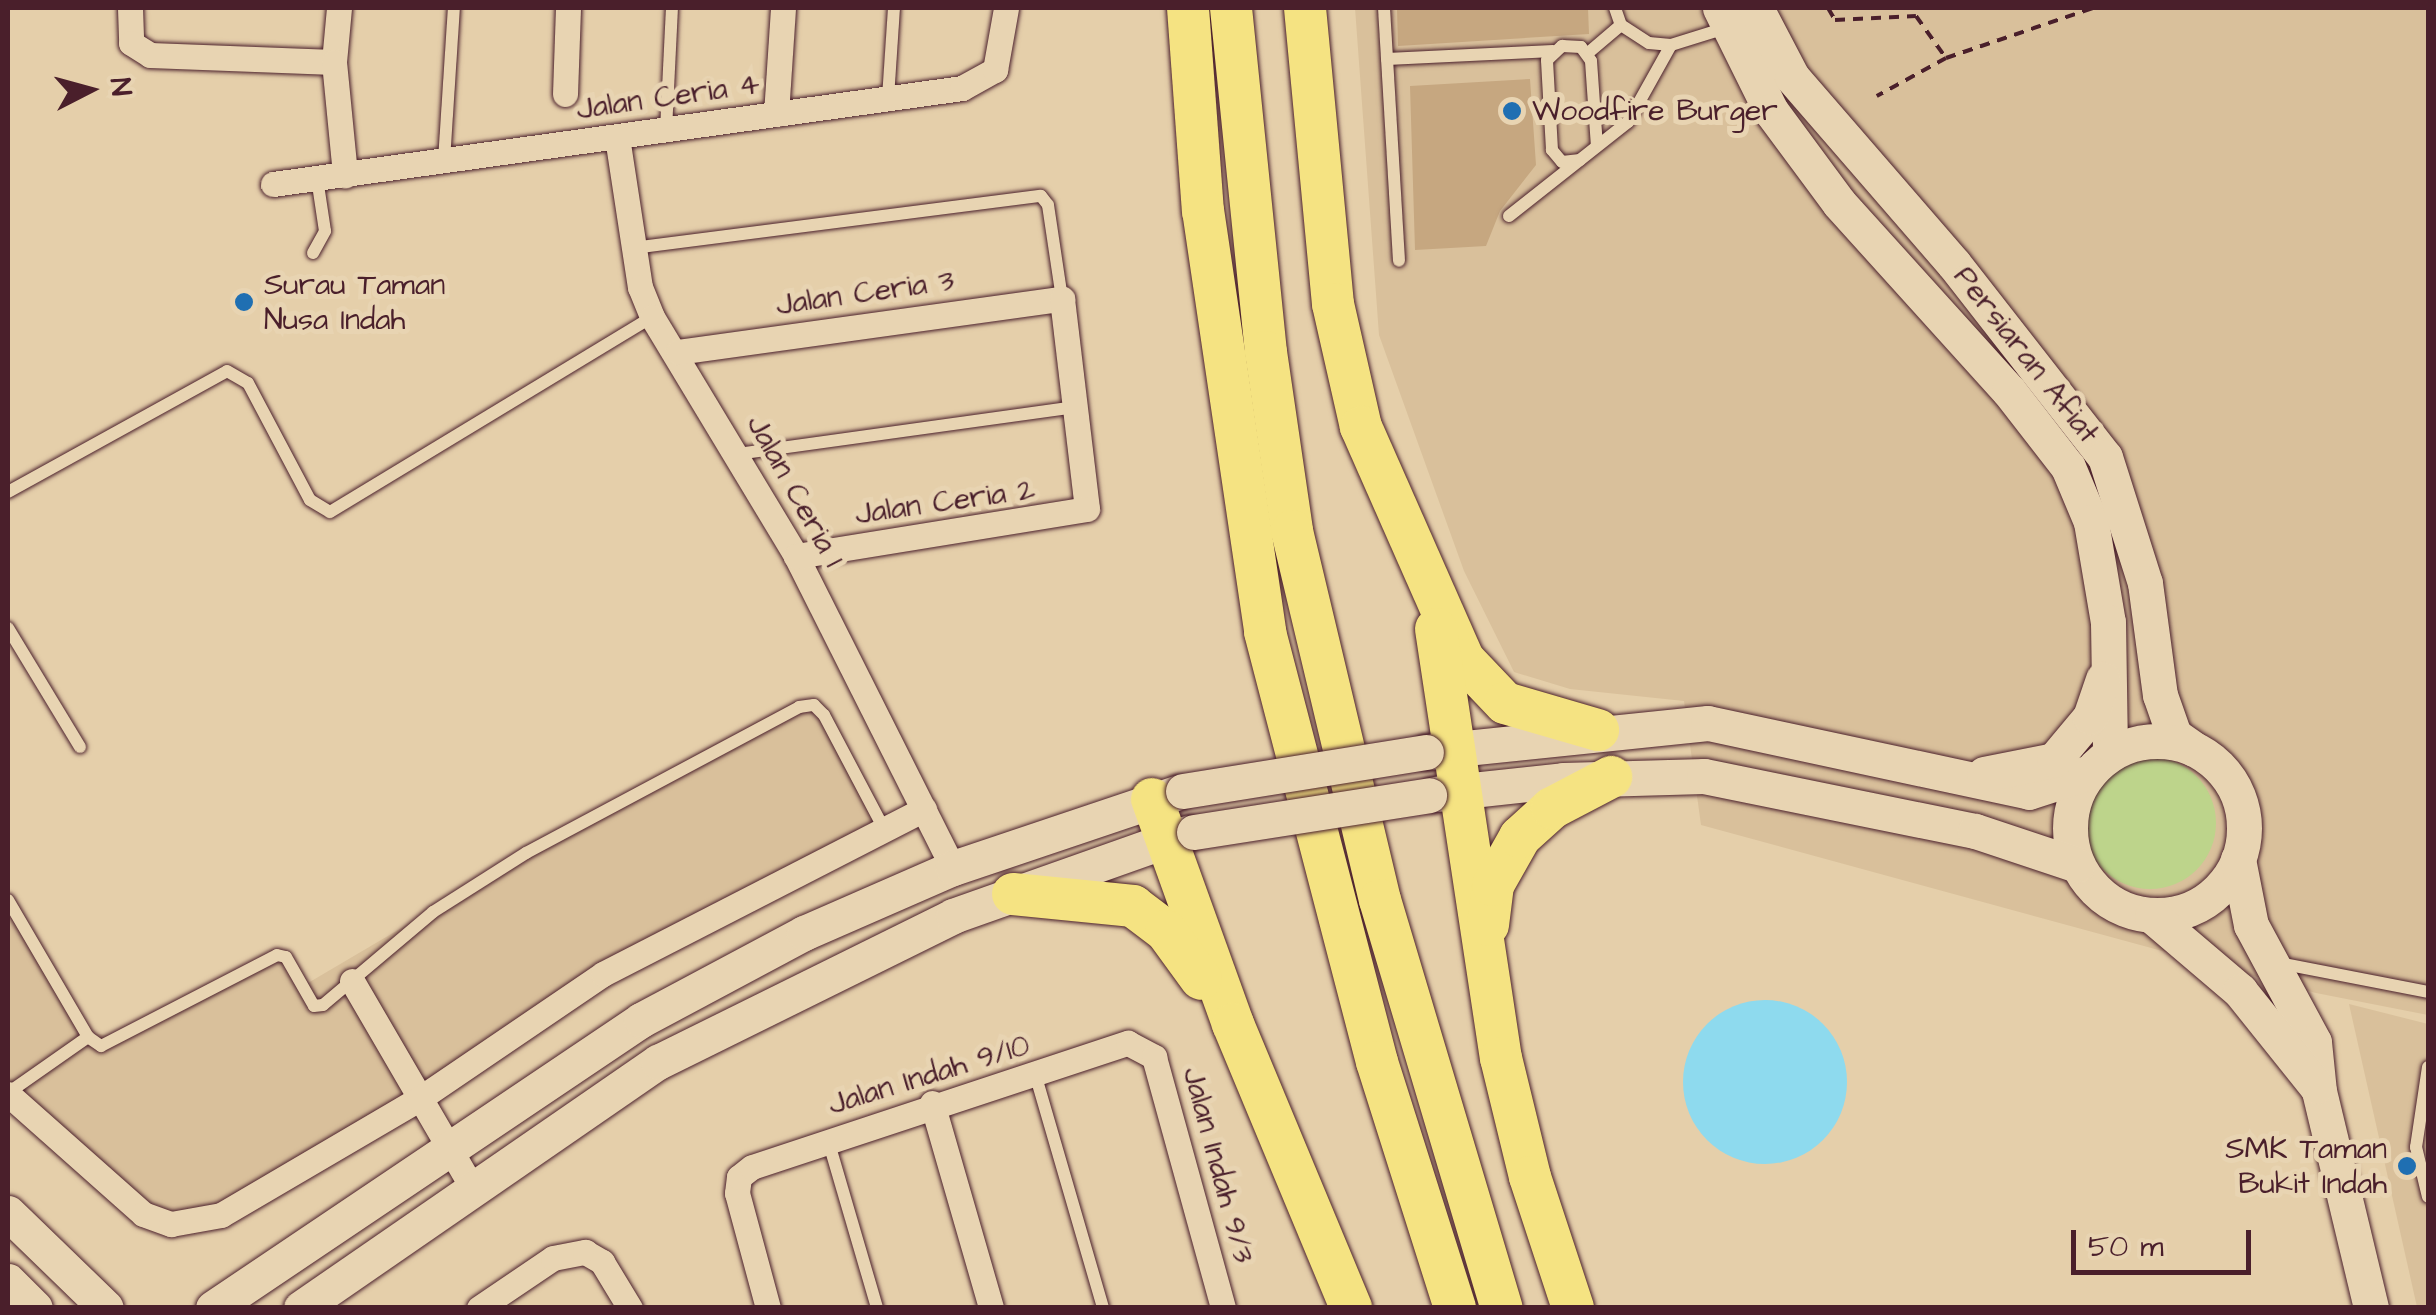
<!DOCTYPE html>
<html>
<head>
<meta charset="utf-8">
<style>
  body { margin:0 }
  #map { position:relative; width:2436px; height:1315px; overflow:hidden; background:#e5cfaa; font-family:"Architects Daughter",sans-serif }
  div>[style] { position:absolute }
  .built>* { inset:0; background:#d9c09b }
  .green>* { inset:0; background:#bdd48b }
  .round { border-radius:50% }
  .water>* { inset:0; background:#8edaee }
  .building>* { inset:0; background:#c6a780 }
  .path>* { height:4px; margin-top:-2px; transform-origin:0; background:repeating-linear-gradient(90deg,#4a1f2b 0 10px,transparent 0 18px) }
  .roads { filter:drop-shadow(0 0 2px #4a1f2b) drop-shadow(0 0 2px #4a1f2b) }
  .lane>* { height:12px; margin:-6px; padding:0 6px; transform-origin:6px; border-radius:6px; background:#e8d4b2 }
  .street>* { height:25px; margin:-12.5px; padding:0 12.5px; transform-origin:12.5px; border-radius:12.5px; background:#e8d4b2 }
  .secondary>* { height:35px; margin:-17.5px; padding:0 17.5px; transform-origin:17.5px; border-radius:17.5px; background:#e8d4b2 }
  .secondary>.ring { margin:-17.5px; padding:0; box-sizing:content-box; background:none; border:35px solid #e8d4b2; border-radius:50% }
  .highway>* { height:42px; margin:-21px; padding:0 21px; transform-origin:21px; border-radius:21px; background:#f5e382 }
  .bridges { filter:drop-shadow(0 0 2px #4a1f2b) drop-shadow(0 0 2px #4a1f2b) }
  .secondary-bridge>* { height:35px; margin:-17.5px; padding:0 17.5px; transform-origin:17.5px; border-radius:17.5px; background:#e8d4b2 }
  .dots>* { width:28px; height:28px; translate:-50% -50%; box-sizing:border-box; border:5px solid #e8d4b2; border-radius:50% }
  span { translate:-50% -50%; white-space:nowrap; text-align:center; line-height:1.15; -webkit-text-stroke:10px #e8d4b2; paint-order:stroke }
  .street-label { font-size:30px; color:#4a1f2b }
  .poi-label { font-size:30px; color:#4a1f2b }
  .left { translate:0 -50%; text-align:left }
  .right { translate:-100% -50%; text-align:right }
  .frame { position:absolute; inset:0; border:10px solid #4a1f2b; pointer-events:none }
  .north { position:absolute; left:40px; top:40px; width:100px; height:100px; -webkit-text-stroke:8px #e8d4b2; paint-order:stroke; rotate:84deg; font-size:28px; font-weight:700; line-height:40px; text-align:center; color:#4a1f2b }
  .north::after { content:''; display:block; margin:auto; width:35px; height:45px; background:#4a1f2b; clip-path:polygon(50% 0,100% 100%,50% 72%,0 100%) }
  .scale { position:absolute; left:2071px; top:1230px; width:180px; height:45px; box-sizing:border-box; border:5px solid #4a1f2b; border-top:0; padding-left:12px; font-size:30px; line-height:35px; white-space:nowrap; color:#4a1f2b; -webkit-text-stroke:8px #e8d4b2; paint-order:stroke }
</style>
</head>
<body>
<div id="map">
  <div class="built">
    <div style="clip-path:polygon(1355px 8px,2428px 8px,2428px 1015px,2316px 993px,1701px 825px,1684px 701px,1570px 689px,1514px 672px,1464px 571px,1379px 335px)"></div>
    <div style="clip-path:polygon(815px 700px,893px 834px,608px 980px,172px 1232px,8px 1103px,8px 891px,91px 1033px,115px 1036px,275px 949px,290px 952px,308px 983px,700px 752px,795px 702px)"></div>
    <div style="clip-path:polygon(2349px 1004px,2428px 1024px,2428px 1307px,2417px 1307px)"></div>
  </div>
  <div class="green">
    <div class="round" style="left:2084px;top:757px;width:132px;height:132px"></div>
  </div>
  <div class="water">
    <div class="round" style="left:1683px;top:1000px;width:164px;height:164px"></div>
  </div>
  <div class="building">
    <div style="clip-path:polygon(1397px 8px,1588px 8px,1589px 34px,1398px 46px)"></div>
    <div style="clip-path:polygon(1530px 79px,1536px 165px,1500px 211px,1486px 246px,1415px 250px,1410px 86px)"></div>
  </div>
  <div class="path">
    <div style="left:1828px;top:8px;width:14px;rotate:60deg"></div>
    <div style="left:1835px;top:20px;width:81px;rotate:-2.8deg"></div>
    <div style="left:1916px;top:16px;width:52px;rotate:54.5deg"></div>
    <div style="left:1946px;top:58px;width:79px;rotate:151.2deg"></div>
    <div style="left:1946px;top:58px;width:155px;rotate:-18.8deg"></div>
  </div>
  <div class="roads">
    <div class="lane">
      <div style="left:1384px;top:8px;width:253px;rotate:86.6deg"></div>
      <div style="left:1615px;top:8px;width:18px;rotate:71deg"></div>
      <div style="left:1621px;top:25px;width:33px;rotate:33deg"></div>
      <div style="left:1649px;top:43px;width:22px;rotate:5deg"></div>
      <div style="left:1671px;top:45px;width:58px;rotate:-17.2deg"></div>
      <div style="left:1588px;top:53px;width:43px;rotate:-40.3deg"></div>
      <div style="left:1387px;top:59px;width:166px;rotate:-2.8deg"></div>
      <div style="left:888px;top:98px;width:90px;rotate:-86.2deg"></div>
      <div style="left:666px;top:130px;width:122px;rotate:-87.2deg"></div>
      <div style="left:1580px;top:160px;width:18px;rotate:174deg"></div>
      <div style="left:1562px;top:162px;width:16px;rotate:-130deg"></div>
      <div style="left:1552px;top:150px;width:90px;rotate:-93.2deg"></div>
      <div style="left:1547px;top:60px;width:21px;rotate:-43deg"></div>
      <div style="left:1562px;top:46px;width:19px;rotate:3deg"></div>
      <div style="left:1581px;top:47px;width:17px;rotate:54deg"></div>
      <div style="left:1591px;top:61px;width:85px;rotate:86deg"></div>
      <div style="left:444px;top:161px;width:153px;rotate:-86.3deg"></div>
      <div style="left:1509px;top:216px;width:152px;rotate:-38.3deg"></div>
      <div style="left:1628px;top:122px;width:88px;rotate:-60.8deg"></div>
      <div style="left:633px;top:248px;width:411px;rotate:-7.3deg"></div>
      <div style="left:1041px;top:196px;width:11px;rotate:52deg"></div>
      <div style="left:1048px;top:205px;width:95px;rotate:81.5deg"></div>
      <div style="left:313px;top:253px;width:25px;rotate:-61deg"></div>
      <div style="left:325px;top:231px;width:54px;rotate:-98.6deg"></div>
      <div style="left:737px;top:454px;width:343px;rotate:-7.9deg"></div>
      <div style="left:8px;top:492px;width:250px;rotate:-28.9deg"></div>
      <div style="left:227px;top:371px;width:24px;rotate:30deg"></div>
      <div style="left:248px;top:383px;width:132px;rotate:62.1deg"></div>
      <div style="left:310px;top:500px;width:23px;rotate:31deg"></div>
      <div style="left:330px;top:512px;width:376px;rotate:-31.2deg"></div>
      <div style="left:8px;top:628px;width:139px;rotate:58.8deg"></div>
      <div style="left:8px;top:900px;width:159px;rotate:59.7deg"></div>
      <div style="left:88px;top:1037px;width:16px;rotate:35deg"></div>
      <div style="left:101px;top:1046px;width:198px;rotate:-27.3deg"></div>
      <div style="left:277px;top:955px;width:9px;rotate:13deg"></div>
      <div style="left:286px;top:957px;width:56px;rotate:60.3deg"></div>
      <div style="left:314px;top:1006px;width:9px;rotate:-6deg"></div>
      <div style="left:323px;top:1005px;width:144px;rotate:-40.2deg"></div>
      <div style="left:433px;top:912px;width:110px;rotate:-32.4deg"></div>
      <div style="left:526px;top:853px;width:310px;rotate:-28.1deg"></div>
      <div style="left:799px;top:707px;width:15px;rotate:-8deg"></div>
      <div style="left:814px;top:705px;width:14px;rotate:45deg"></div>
      <div style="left:824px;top:715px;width:129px;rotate:62.2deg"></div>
      <div style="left:2279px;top:963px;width:152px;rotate:11deg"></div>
      <div style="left:2428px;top:1067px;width:81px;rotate:98.5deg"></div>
      <div style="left:2416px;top:1147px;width:51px;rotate:76.5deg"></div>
      <div style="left:1036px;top:1077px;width:241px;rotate:73.8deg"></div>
      <div style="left:8px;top:1093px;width:98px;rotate:-35deg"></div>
      <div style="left:828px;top:1140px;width:175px;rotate:73.7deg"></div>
    </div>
    <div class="street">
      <div style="left:130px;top:8px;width:35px;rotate:88deg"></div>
      <div style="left:131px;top:43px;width:22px;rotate:32deg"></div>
      <div style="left:150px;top:55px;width:184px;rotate:2.2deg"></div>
      <div style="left:339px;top:8px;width:54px;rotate:95.3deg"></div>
      <div style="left:334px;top:62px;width:114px;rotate:84.4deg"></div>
      <div style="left:565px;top:94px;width:86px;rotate:-88deg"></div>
      <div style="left:776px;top:114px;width:106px;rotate:-86.2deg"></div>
      <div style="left:617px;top:137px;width:152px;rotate:81.3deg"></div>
      <div style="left:640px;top:287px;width:32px;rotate:68deg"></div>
      <div style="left:652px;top:317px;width:279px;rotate:58.9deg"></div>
      <div style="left:796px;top:556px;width:349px;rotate:63.3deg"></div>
      <div style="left:273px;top:184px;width:696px;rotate:-7.93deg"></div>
      <div style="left:962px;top:88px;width:38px;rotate:-29deg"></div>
      <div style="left:995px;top:70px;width:63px;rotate:-79.9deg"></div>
      <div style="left:678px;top:352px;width:388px;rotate:-7.9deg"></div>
      <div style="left:1062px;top:299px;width:211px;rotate:83.2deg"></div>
      <div style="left:1087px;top:509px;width:295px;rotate:170.8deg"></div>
      <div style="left:352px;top:981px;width:241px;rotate:59.8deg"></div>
      <div style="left:8px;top:1094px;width:181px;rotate:41.6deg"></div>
      <div style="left:143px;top:1214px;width:30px;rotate:20deg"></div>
      <div style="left:171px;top:1224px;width:51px;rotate:-10.2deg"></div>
      <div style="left:221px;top:1215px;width:229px;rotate:-30.4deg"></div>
      <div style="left:419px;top:1099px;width:222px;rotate:-34.2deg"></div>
      <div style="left:603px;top:974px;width:361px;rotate:-27.2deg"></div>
      <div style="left:932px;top:1103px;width:213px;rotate:73.9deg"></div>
      <div style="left:479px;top:1308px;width:89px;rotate:-34deg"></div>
      <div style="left:553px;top:1258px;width:33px;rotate:-11deg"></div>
      <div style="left:585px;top:1252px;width:20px;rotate:30deg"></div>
      <div style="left:602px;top:1262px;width:54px;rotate:58.7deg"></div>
      <div style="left:768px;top:1308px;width:119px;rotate:-105.1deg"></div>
      <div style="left:737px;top:1193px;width:16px;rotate:-83deg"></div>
      <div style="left:739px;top:1177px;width:16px;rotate:-38deg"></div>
      <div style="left:752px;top:1167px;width:396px;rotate:-18.3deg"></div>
      <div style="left:1128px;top:1043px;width:30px;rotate:28deg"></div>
      <div style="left:1154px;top:1057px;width:260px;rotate:74.6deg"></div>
    </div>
    <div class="secondary">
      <div style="left:1720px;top:8px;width:115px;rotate:63.7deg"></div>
      <div style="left:1771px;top:111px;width:114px;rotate:53.5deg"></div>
      <div style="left:1839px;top:203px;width:253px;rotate:47.9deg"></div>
      <div style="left:2009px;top:391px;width:96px;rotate:52.2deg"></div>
      <div style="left:2068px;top:467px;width:60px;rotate:67.3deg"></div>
      <div style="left:2091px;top:522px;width:101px;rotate:80.4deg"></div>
      <div style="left:2108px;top:622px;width:132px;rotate:89.1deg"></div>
      <div style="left:1756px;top:8px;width:78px;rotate:62.4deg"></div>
      <div style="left:1792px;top:77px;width:247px;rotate:49.1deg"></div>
      <div style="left:1954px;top:264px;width:245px;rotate:52deg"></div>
      <div style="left:2105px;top:457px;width:132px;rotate:72.4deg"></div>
      <div style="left:2145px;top:583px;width:113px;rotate:82.4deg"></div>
      <div style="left:2160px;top:695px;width:42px;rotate:70.7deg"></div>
      <div style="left:2174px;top:735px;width:24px;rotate:35deg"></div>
      <div class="ring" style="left:2070px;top:741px;width:139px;height:139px"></div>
      <div style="left:1427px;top:752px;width:282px;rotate:-5.9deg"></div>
      <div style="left:1708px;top:723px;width:328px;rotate:12.1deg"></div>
      <div style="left:2029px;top:792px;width:64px;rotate:-18.2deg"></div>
      <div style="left:1984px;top:774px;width:71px;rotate:-11.3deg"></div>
      <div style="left:2054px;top:760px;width:56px;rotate:-50.1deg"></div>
      <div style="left:2090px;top:717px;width:40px;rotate:-71.1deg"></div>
      <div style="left:1435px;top:794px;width:129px;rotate:-6.2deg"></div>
      <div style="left:1563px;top:780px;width:141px;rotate:-1.6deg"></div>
      <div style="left:1704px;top:776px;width:277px;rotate:11.5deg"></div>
      <div style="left:1975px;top:831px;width:108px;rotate:18.4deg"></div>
      <div style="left:2238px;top:859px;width:67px;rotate:78.9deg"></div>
      <div style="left:2251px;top:925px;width:133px;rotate:61.7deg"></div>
      <div style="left:2314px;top:1042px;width:49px;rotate:84.2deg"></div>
      <div style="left:2319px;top:1091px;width:223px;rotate:76.5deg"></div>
      <div style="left:2152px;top:916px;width:116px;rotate:40.4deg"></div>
      <div style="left:2240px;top:991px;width:122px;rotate:51.3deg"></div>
      <div style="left:8px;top:1213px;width:136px;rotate:44.1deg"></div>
      <div style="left:8px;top:1281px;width:38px;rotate:45deg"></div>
      <div style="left:213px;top:1308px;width:516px;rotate:-33.94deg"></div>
      <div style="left:641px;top:1020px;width:185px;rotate:-28.1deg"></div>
      <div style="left:804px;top:933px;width:163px;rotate:-23.6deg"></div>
      <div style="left:953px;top:868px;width:235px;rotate:-18.6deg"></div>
      <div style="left:301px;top:1308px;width:434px;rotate:-34.6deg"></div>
      <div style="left:658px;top:1062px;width:329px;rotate:-26.3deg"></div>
      <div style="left:953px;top:916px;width:249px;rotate:-19.5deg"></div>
    </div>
    <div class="highway">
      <div style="left:1188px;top:8px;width:203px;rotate:85.8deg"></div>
      <div style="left:1203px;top:210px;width:427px;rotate:81.6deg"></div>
      <div style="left:1265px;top:632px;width:444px;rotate:75.4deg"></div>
      <div style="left:1377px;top:1062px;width:258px;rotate:72.4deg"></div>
      <div style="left:1231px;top:8px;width:346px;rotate:84.2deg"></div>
      <div style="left:1266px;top:352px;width:181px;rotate:81.7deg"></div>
      <div style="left:1292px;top:531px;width:379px;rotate:76.6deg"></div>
      <div style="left:1380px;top:900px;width:426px;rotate:73.4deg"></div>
      <div style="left:1305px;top:8px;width:297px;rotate:84.6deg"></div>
      <div style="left:1333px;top:304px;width:126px;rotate:77.2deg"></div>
      <div style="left:1361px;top:427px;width:255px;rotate:66.2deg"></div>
      <div style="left:1464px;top:660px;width:59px;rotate:46.4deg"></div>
      <div style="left:1505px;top:703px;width:97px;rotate:16.2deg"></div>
      <div style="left:1436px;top:629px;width:434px;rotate:81.4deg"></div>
      <div style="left:1501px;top:1058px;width:122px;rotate:76.3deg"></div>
      <div style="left:1530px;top:1177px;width:138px;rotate:71.8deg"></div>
      <div style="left:1152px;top:799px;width:239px;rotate:70.2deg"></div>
      <div style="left:1233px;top:1024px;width:308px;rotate:67.4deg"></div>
      <div style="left:1013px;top:894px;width:121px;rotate:5.7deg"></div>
      <div style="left:1133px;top:906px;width:41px;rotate:37.1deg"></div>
      <div style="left:1166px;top:931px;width:59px;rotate:53.9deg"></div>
      <div style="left:1488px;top:925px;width:40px;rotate:-82.9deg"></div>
      <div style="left:1493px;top:885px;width:55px;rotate:-60.6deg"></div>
      <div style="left:1520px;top:837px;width:43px;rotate:-42.2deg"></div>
      <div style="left:1552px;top:808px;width:67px;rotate:-27.7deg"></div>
    </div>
  </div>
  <div class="bridges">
    <div class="secondary-bridge">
      <div style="left:1183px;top:791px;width:246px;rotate:-9.1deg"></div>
      <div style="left:1194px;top:832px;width:238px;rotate:-8.9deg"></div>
    </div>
  </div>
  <div class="dots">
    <div style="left:1512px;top:111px;background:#1f6fb2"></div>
    <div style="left:244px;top:302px;background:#1f6fb2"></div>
    <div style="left:2407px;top:1166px;background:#1f6fb2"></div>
  </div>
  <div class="street-label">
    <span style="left:668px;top:97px;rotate:-8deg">Jalan Ceria 4</span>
    <span style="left:865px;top:293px;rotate:-8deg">Jalan Ceria 3</span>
    <span style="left:2026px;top:355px;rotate:52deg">Persiaran Afiat</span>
    <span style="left:795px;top:491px;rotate:61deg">Jalan Ceria 1</span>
    <span style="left:945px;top:502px;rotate:-8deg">Jalan Ceria 2</span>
    <span style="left:929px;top:1075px;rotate:-17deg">Jalan Indah 9/10</span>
    <span style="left:1218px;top:1165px;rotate:75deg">Jalan Indah 9/3</span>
  </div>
  <div class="poi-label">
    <span class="left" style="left:1532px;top:111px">Woodfire Burger</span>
    <span class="left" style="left:264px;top:302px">Surau Taman<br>Nusa Indah</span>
    <span class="right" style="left:2387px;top:1166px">SMK Taman<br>Bukit Indah</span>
  </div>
  <div class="frame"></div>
  <div class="north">N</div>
  <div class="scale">50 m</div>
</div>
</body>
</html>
